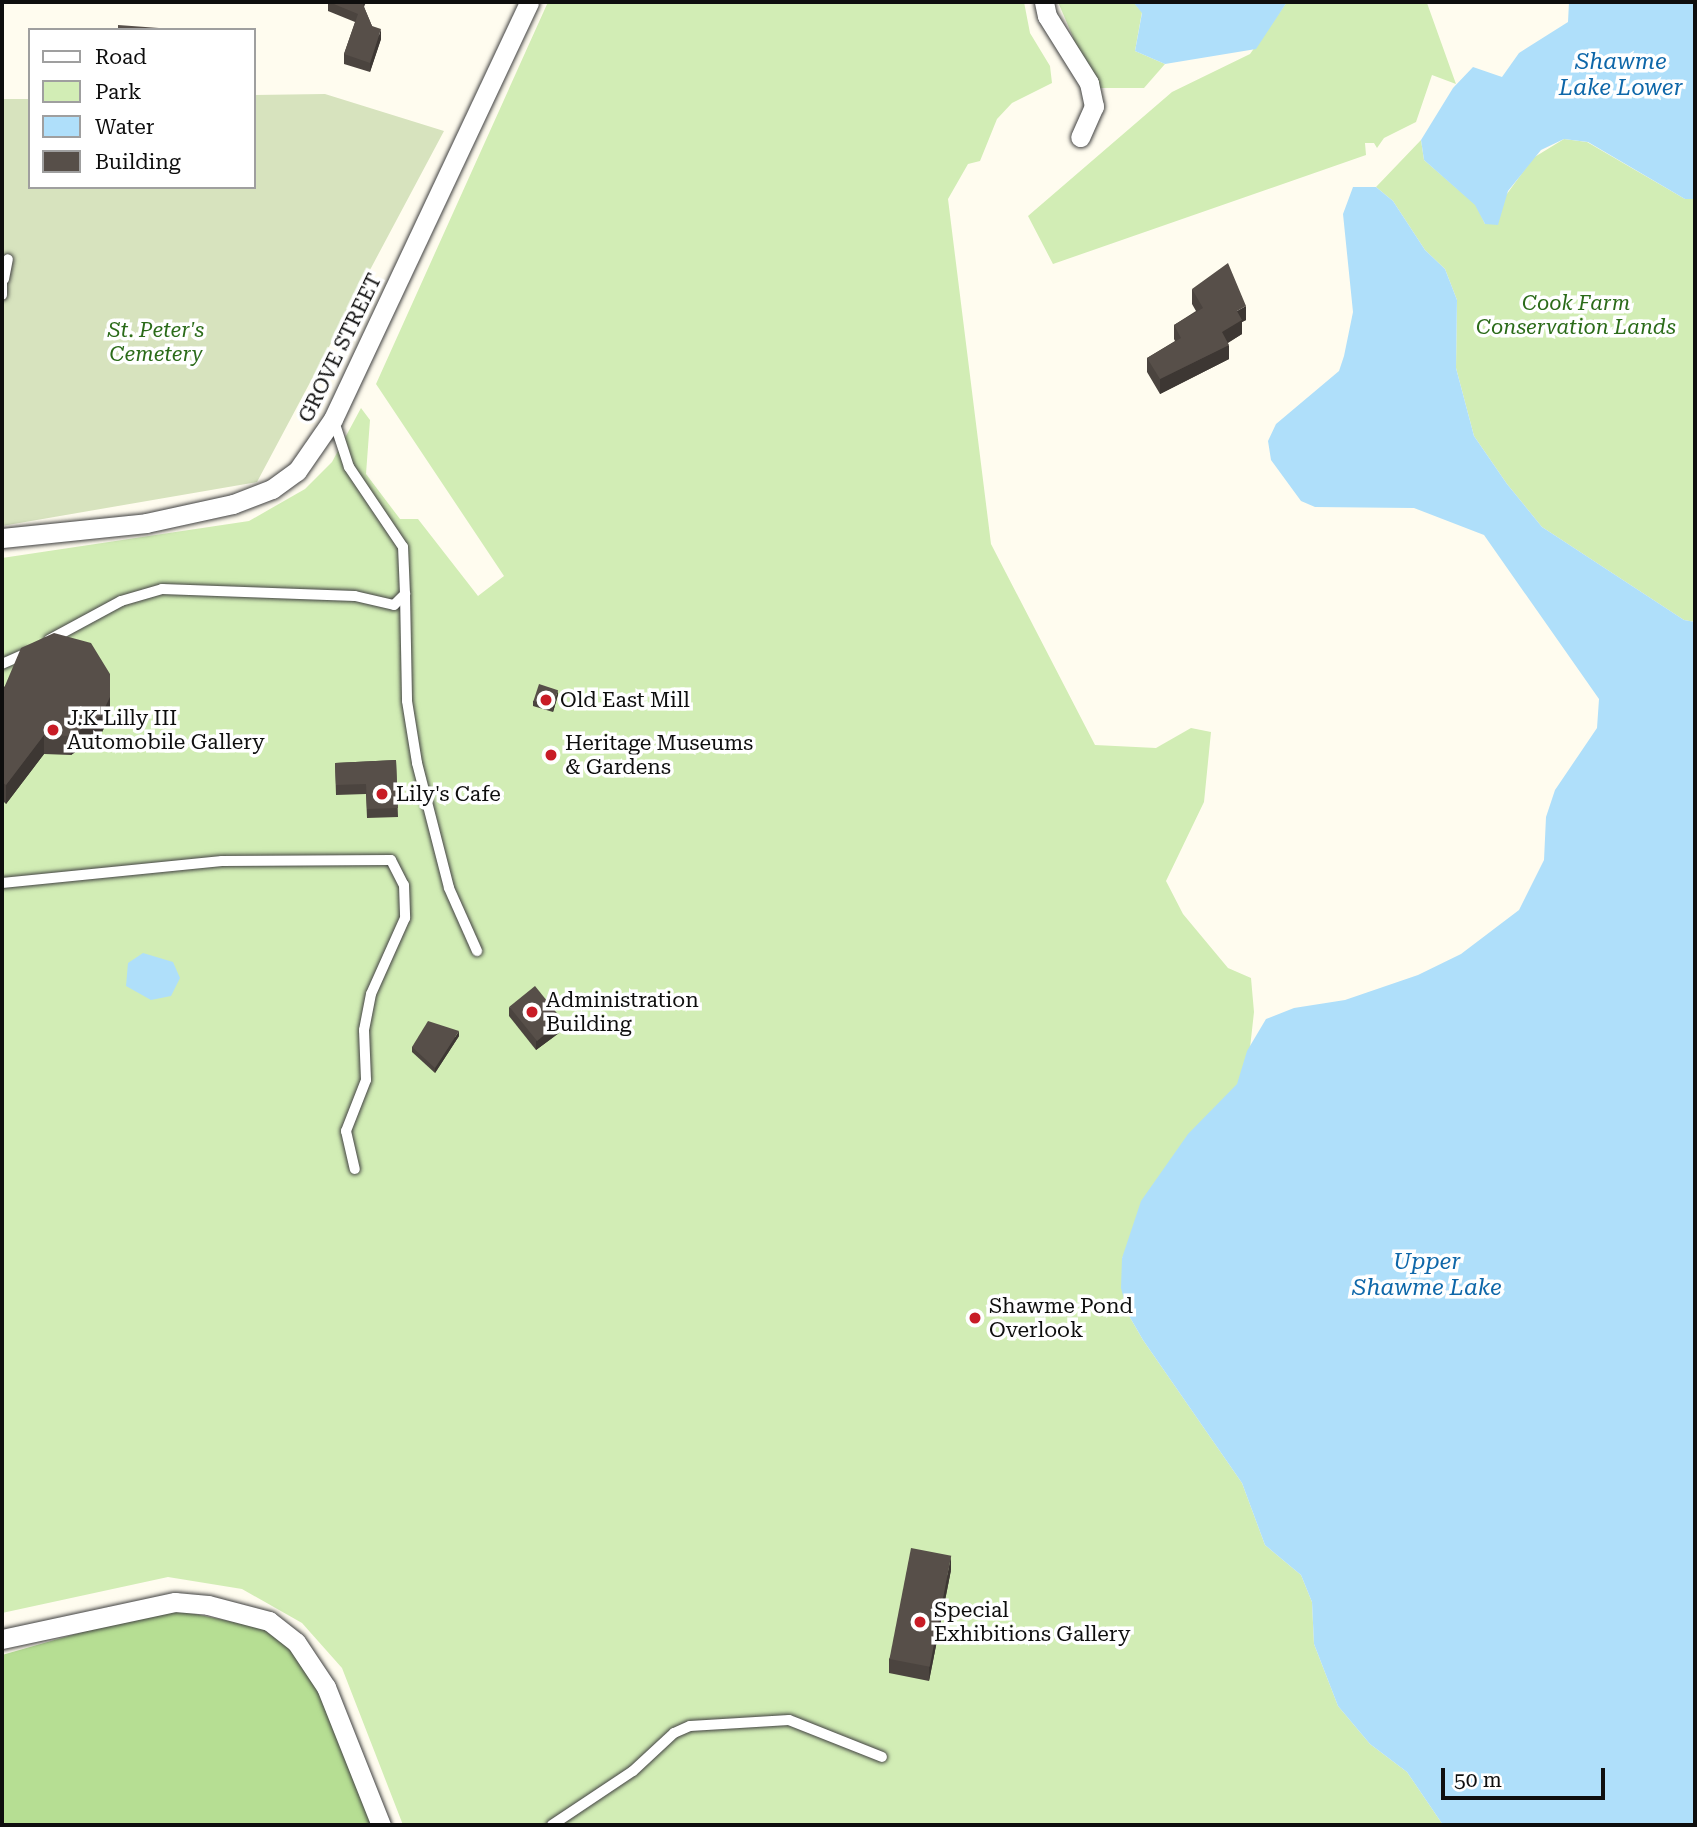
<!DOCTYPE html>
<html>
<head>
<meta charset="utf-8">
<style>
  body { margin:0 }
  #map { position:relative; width:1697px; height:1827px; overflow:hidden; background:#fffcef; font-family:"Roboto Serif",serif }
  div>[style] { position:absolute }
  .green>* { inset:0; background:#d2edb5 }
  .forest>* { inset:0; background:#b6de93 }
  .cemetery>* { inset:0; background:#d7e3be }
  .water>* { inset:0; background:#afdffa }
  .roads { filter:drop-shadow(0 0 2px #414141) drop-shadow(0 0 2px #414141) }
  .service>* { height:10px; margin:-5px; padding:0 5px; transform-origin:5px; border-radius:5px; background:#fff }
  .minor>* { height:19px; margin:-9.5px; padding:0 9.5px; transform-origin:9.5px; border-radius:9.5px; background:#fff }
  .wall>* { inset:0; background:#4b443f }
  .shaded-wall>* { inset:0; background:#3d3733 }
  .building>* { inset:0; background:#574f49; transform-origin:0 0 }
  .dots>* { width:19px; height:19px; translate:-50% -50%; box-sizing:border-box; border:4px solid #fff; border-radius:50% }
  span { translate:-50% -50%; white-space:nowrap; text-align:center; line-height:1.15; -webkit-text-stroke:7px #fff; paint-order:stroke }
  .park-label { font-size:21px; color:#2b6b19; font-style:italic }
  .street-label { font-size:21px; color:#0e0e0e }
  .poi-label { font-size:21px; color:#0e0e0e }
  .left { translate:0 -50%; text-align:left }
  .water-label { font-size:23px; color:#0e67a9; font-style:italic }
  .frame { position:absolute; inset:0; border:4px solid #0e0e0e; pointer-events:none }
  .legend { position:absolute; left:28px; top:28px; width:228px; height:161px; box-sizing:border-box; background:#fff; border:2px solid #9f9f9f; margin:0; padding:9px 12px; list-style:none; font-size:21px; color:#0e0e0e }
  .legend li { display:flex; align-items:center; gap:14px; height:35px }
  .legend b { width:35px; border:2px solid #9f9f9f }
  .scale { position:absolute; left:1441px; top:1768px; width:164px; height:32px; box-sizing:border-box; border:4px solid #0e0e0e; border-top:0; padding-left:9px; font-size:21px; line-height:24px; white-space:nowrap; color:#0e0e0e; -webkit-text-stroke:5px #fff; paint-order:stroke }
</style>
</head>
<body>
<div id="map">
  <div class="green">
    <div style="clip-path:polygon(548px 2px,1024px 2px,1030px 33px,1050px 66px,1052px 83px,1012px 103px,997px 119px,980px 161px,968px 164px,948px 199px,991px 544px,1095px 745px,1156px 748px,1191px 728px,1211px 732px,1204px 802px,1166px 881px,1183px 914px,1228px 968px,1251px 978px,1254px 1012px,1247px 1075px,1122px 1258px,1122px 1288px,1128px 1314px,1143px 1340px,1242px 1483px,1265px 1545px,1301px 1575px,1312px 1602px,1314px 1644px,1338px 1706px,1370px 1744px,1407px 1772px,1443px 1825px,403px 1825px,342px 1668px,302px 1623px,242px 1589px,168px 1577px,2px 1613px,2px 558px,249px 521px,305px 489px,332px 462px,361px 408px,370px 420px,366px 474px,400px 519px,418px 519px,478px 596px,504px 576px,376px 384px)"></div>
    <div style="clip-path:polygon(1058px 2px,1133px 2px,1142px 12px,1135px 51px,1165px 64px,1144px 88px,1097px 88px,1077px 72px,1073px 37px)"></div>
    <div style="clip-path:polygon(1287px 2px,1427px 3px,1456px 84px,1432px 75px,1416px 122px,1384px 138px,1377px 148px,1374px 143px,1365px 143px,1366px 155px,1053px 264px,1028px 216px,1172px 92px,1250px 54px)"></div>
    <div style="clip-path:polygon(1564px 139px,1587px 142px,1685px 199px,1695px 199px,1695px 622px,1684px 620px,1542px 527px,1507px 484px,1474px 436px,1456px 368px,1457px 300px,1445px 269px,1425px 250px,1393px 201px,1376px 187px,1421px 140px,1424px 160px,1476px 205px,1485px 224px,1533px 158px)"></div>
  </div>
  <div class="forest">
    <div style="clip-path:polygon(176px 1610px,262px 1628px,291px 1650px,321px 1693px,374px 1825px,2px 1825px,2px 1655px,149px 1613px)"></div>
  </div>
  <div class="cemetery">
    <div style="clip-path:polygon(325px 94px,444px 131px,257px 482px,2px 526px,2px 99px,30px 99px,30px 187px,254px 187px,254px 95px)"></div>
  </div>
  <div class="water">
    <div style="clip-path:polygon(1133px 2px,1287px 2px,1256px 49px,1165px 64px,1135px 51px,1142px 13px)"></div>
    <div style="clip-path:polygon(1569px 2px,1695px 2px,1695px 199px,1685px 199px,1588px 142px,1564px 139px,1541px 150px,1508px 191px,1498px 225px,1485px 224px,1475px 205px,1424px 160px,1421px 140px,1453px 88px,1473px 67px,1502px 77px,1519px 53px,1568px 22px)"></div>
    <div style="clip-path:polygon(1353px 187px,1376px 187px,1393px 201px,1425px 250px,1445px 269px,1457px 300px,1456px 368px,1474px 436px,1507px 484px,1542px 527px,1684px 620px,1695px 622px,1695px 1825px,1443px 1825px,1407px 1772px,1370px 1744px,1338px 1706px,1314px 1644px,1312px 1602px,1301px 1575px,1265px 1545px,1242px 1483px,1143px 1340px,1128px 1314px,1121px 1288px,1122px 1258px,1141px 1201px,1188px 1134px,1237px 1084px,1247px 1051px,1266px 1019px,1294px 1008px,1345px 1000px,1418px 975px,1461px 954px,1519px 910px,1544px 860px,1546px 817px,1555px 790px,1597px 728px,1599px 699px,1484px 535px,1414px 508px,1315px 507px,1301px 501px,1271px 460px,1268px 441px,1276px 424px,1339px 371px,1344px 356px,1353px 312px,1343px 214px)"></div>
    <div style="clip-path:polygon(143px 953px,173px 962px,180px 978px,171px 996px,151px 1000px,126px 986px,128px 963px)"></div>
  </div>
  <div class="roads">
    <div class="service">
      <div style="left:2px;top:279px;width:16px;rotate:90deg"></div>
      <div style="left:4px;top:279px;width:20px;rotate:-79deg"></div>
      <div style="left:405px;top:594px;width:107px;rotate:88.9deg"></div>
      <div style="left:407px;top:701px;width:63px;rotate:80.8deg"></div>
      <div style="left:417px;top:763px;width:129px;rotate:75.6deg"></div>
      <div style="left:449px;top:888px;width:69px;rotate:66deg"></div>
      <div style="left:49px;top:640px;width:82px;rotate:-28.4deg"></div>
      <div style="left:121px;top:601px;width:43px;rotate:-16.3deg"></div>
      <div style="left:162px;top:589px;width:193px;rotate:2.1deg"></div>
      <div style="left:355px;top:596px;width:40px;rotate:13deg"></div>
      <div style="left:394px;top:605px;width:16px;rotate:-45deg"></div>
      <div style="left:405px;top:594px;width:47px;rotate:-92.4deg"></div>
      <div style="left:403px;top:547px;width:97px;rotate:-124deg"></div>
      <div style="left:349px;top:467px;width:48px;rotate:-108.1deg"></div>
      <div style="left:2px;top:664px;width:27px;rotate:-24deg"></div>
      <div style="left:2px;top:883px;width:221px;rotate:-5.7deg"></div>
      <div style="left:222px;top:861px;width:169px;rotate:-0.3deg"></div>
      <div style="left:391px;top:860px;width:28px;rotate:63deg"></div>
      <div style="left:404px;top:885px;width:33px;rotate:88deg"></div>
      <div style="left:405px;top:918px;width:83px;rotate:114.1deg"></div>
      <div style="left:371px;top:994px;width:37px;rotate:101deg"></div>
      <div style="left:364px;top:1030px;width:50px;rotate:87.7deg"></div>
      <div style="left:366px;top:1080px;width:55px;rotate:111.4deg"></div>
      <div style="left:346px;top:1131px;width:39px;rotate:77deg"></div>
      <div style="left:552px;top:1825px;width:97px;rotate:-33.7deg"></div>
      <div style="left:633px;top:1771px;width:56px;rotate:-42.8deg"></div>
      <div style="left:674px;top:1733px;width:17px;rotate:-24deg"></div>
      <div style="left:690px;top:1726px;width:99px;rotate:-3.5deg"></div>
      <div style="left:789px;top:1720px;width:100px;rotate:21.7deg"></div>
    </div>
    <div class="minor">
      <div style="left:1044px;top:2px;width:14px;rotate:78deg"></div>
      <div style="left:1047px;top:16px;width:79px;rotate:57.9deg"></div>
      <div style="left:1089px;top:83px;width:24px;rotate:78deg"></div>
      <div style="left:1094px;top:106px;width:34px;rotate:114deg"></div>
      <div style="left:2px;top:538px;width:145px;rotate:-5.9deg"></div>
      <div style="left:146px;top:523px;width:89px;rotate:-12.3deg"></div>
      <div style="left:233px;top:504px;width:42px;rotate:-21deg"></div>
      <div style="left:272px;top:489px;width:31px;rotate:-36deg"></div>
      <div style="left:297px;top:471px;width:63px;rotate:-55.3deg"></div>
      <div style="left:333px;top:419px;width:461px;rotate:-64.8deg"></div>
      <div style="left:2px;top:1639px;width:177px;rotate:-12.1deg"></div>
      <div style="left:175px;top:1602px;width:33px;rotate:5deg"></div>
      <div style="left:208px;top:1605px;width:63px;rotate:14.7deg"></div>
      <div style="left:269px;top:1621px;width:34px;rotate:38deg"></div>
      <div style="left:296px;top:1642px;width:54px;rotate:56.3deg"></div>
      <div style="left:326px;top:1687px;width:149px;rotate:68.3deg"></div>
    </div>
  </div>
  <div class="wall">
    <div style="clip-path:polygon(328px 2px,366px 2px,364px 7px,372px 26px,381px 39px,370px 72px,344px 64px,344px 54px,355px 22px,328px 11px)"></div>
    <div style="clip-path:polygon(1192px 289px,1246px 320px,1242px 322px,1242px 334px,1228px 343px,1229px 359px,1160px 394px,1147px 372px,1147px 358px,1175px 341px,1174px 339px,1174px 325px,1196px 311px,1192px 304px)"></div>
    <div style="clip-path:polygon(2px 686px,110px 716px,101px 734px,71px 755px,44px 754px,6px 804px,2px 800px)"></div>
    <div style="clip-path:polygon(558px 695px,553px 712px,533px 706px,533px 701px)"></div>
    <div style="clip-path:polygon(396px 760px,398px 817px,367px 818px,366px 794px,336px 795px,335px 763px)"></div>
    <div style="clip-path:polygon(509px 1007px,563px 1030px,536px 1050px,509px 1016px)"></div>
    <div style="clip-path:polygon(459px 1036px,435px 1073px,412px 1052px,412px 1047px)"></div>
    <div style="clip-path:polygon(951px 1570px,929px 1681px,889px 1673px,889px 1659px)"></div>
  </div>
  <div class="shaded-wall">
    <div style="clip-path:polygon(381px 29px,381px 39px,370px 72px,370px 63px)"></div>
    <div style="clip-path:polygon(1246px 306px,1246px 320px,1242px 322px,1242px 334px,1222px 346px,1222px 332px,1237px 311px)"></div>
    <div style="clip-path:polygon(1229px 345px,1229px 359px,1160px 394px,1160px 379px)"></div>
    <div style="clip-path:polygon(110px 674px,110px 716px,101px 734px,71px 755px,71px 736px)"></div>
    <div style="clip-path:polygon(558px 690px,558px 695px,553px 712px,553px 707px)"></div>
    <div style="clip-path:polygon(44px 735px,44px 754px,6px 804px,6px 785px)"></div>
    <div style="clip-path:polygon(563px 1020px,563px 1030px,536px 1050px,536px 1041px)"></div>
    <div style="clip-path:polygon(459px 1031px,459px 1036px,435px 1073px,435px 1068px)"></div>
    <div style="clip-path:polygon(951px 1556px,951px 1570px,929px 1681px,929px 1667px)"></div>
  </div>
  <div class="building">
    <div style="clip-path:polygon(329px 2px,362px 2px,372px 26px,381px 29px,370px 63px,344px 54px,358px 14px)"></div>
    <div style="clip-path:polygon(118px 25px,159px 28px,159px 30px,118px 30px)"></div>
    <div style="clip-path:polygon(1228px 263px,1246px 306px,1237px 311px,1242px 320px,1222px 332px,1229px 345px,1160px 379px,1147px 358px,1181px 338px,1174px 325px,1203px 308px,1192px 289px)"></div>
    <div style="clip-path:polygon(54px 633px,91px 643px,110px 674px,110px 697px,101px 716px,71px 736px,44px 735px,6px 785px,2px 782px,2px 686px,4px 688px,21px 648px)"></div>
    <div style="left:539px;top:684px;width:20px;height:18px;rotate:18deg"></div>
    <div style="clip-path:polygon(396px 760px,398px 808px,367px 809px,366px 784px,336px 785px,335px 763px)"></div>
    <div style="left:535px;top:986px;width:44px;height:33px;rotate:51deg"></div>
    <div style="clip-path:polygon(428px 1021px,459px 1031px,435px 1068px,412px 1047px)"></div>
    <div style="left:911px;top:1548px;width:41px;height:113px;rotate:11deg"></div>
  </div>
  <div class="dots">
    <div style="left:546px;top:700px;background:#c81c26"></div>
    <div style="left:53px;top:730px;background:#c81c26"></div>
    <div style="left:551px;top:755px;background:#c81c26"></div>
    <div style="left:382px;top:794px;background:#c81c26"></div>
    <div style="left:532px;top:1012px;background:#c81c26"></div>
    <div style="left:975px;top:1318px;background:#c81c26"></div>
    <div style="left:920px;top:1622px;background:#c81c26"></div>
  </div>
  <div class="park-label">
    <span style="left:1576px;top:315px">Cook Farm<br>Conservation Lands</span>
    <span style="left:156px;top:342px">St. Peter's<br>Cemetery</span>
  </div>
  <div class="street-label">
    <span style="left:340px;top:348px;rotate:-64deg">GROVE STREET</span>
  </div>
  <div class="poi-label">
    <span class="left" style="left:560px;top:700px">Old East Mill</span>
    <span class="left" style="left:67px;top:730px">J.K Lilly III<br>Automobile Gallery</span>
    <span class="left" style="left:565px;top:755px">Heritage Museums<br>&amp; Gardens</span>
    <span class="left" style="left:396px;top:794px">Lily's Cafe</span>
    <span class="left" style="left:546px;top:1012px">Administration<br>Building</span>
    <span class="left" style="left:989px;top:1318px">Shawme Pond<br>Overlook</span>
    <span class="left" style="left:934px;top:1622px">Special<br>Exhibitions Gallery</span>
  </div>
  <div class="water-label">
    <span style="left:1621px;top:75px">Shawme<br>Lake Lower</span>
    <span style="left:1427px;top:1275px">Upper<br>Shawme Lake</span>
  </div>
  <div class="frame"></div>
  <ul class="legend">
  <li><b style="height:9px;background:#fff"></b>Road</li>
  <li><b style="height:19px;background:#d2edb5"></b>Park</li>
  <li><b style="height:19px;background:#afdffa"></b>Water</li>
  <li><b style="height:19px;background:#574f49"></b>Building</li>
  </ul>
  <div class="scale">50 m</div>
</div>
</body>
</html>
